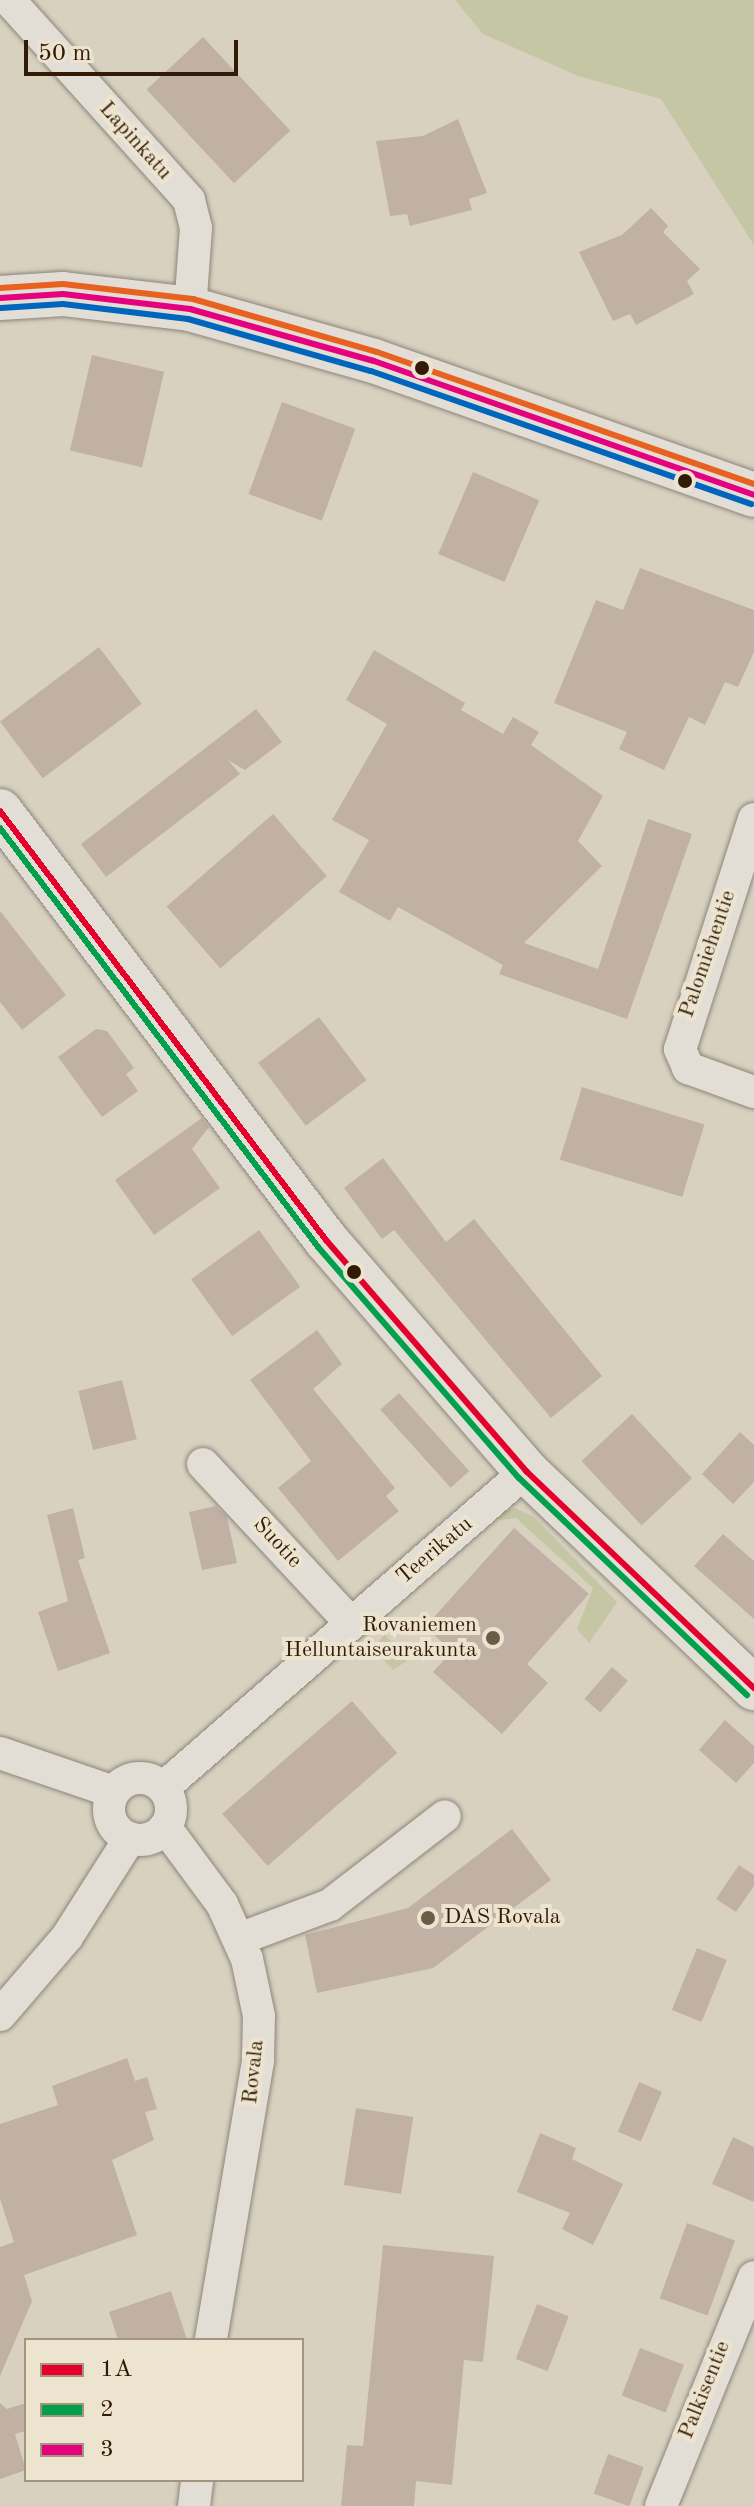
<!DOCTYPE html>
<html>
<head>
<meta charset="utf-8">
<style>
  body { margin:0 }
  #map { position:relative; width:754px; height:2506px; overflow:hidden; background:#d8d1c0; font-family:"Old Standard TT",serif }
  div>[style] { position:absolute }
  .green>* { inset:0; background:#c5c6a4 }
  .building>* { inset:0; background:#c1b1a5; transform-origin:0 0 }
  .roads { filter:drop-shadow(0 0 2px #8d867a) drop-shadow(0 0 2px #8d867a) }
  .minor>* { height:32px; margin:-16px; padding:0 16px; transform-origin:16px; border-radius:16px; background:#e2ded5 }
  .minor>.ring { margin:-16px; padding:0; box-sizing:content-box; background:none; border:32px solid #e2ded5; border-radius:50% }
  .secondary>* { height:44px; margin:-22px; padding:0 22px; transform-origin:22px; border-radius:22px; background:#e2ded5 }
  .bus-1>* { height:6px; margin:-3px; padding:0 3px; transform-origin:3px; border-radius:3px; background:#e4002b }
  .bus-2>* { height:6px; margin:-3px; padding:0 3px; transform-origin:3px; border-radius:3px; background:#029f4d }
  .bus-3>* { height:6px; margin:-3px; padding:0 3px; transform-origin:3px; border-radius:3px; background:#e5007d }
  .bus-4>* { height:6px; margin:-3px; padding:0 3px; transform-origin:3px; border-radius:3px; background:#0065bd }
  .bus-5>* { height:6px; margin:-3px; padding:0 3px; transform-origin:3px; border-radius:3px; background:#e86121 }
  .dots>* { width:22px; height:22px; translate:-50% -50%; box-sizing:border-box; border:4px solid #ede4d0; border-radius:50% }
  span { translate:-50% -50%; white-space:nowrap; text-align:center; line-height:1.15; -webkit-text-stroke:8px #ede4d0; paint-order:stroke }
  .street-label { font-size:22px; color:#321b06 }
  .poi-label { font-size:22px; color:#321b06 }
  .right { translate:-100% -50%; text-align:right }
  .left { translate:0 -50%; text-align:left }
  .legend { position:absolute; left:24px; top:2338px; width:280px; height:144px; box-sizing:border-box; background:#ede4d0; border:2px solid #a2947f; margin:0; padding:10px 14px; list-style:none; font-size:24px; color:#321b06 }
  .legend li { display:flex; align-items:center; gap:16px; height:40px }
  .legend b { width:40px; border:2px solid #a2947f }
  .scale { position:absolute; left:24px; top:40px; width:214px; height:36px; box-sizing:border-box; border:4px solid #321b06; border-top:0; padding-left:10px; font-size:24px; line-height:28px; white-space:nowrap; color:#321b06; -webkit-text-stroke:6px #ede4d0; paint-order:stroke }
</style>
</head>
<body>
<div id="map">
  <div class="green">
    <div style="clip-path:polygon(455px 0,754px 0,754px 245px,661px 99px,578px 76px,483px 34px)"></div>
    <div style="clip-path:polygon(515px 1508px,534px 1517px,617px 1602px,589px 1643px,577px 1629px,593px 1588px,516px 1518px,500px 1520px,496px 1514px)"></div>
    <div style="clip-path:polygon(385px 1634px,407px 1661px,393px 1670px,373px 1648px)"></div>
  </div>
  <div class="building">
    <div style="left:203px;top:37px;width:128px;height:77px;rotate:47deg"></div>
    <div style="clip-path:polygon(458px 119px,487px 193px,469px 199px,472px 210px,410px 226px,407px 214px,390px 216px,376px 141px,423px 136px)"></div>
    <div style="clip-path:polygon(651px 208px,668px 226px,663px 232px,700px 269px,687px 281px,694px 294px,636px 325px,630px 314px,613px 321px,579px 252px,622px 235px)"></div>
    <div style="left:92px;top:355px;width:74px;height:98px;rotate:13deg"></div>
    <div style="left:282px;top:402px;width:78px;height:98px;rotate:20deg"></div>
    <div style="left:473px;top:472px;width:72px;height:89px;rotate:23deg"></div>
    <div style="clip-path:polygon(640px 568px,754px 610px,754px 652px,738px 687px,725px 682px,705px 725px,689px 717px,664px 770px,619px 749px,627px 732px,554px 703px,596px 600px,623px 610px)"></div>
    <div style="left:99px;top:647px;width:71px;height:124px;rotate:53deg"></div>
    <div style="clip-path:polygon(374px 650px,465px 703px,461px 710px,503px 734px,513px 717px,539px 732px,531px 745px,603px 796px,578px 841px,602px 866px,524px 943px,598px 969px,648px 819px,692px 834px,627px 1019px,499px 974px,503px 965px,398px 907px,390px 921px,339px 892px,369px 840px,332px 820px,387px 724px,346px 700px)"></div>
    <div style="clip-path:polygon(256px 709px,282px 742px,245px 770px,228px 760px,240px 774px,106px 877px,81px 844px)"></div>
    <div style="left:273px;top:814px;width:82px;height:141px;rotate:49deg"></div>
    <div style="clip-path:polygon(0 911px,66px 995px,22px 1030px,0 1002px)"></div>
    <div style="left:319px;top:1017px;width:79px;height:76px;rotate:53deg"></div>
    <div style="clip-path:polygon(96px 1029px,107px 1031px,134px 1068px,126px 1074px,138px 1091px,102px 1117px,58px 1057px)"></div>
    <div style="left:582px;top:1087px;width:128px;height:76px;rotate:17deg"></div>
    <div style="clip-path:polygon(202px 1118px,209px 1127px,192px 1149px,220px 1188px,154px 1235px,115px 1180px)"></div>
    <div style="clip-path:polygon(383px 1158px,446px 1242px,474px 1219px,602px 1376px,551px 1418px,394px 1230px,382px 1239px,344px 1188px)"></div>
    <div style="left:259px;top:1230px;width:70px;height:84px;rotate:54deg"></div>
    <div style="clip-path:polygon(317px 1330px,342px 1364px,313px 1389px,395px 1488px,386px 1496px,399px 1511px,338px 1561px,278px 1488px,311px 1461px,250px 1380px)"></div>
    <div style="left:122px;top:1380px;width:61px;height:45px;rotate:76deg"></div>
    <div style="left:399px;top:1393px;width:105px;height:25px;rotate:48deg"></div>
    <div style="left:632px;top:1414px;width:88px;height:69px;rotate:47deg"></div>
    <div style="clip-path:polygon(740px 1432px,754px 1445px,754px 1482px,733px 1504px,702px 1474px)"></div>
    <div style="clip-path:polygon(216px 1506px,227px 1517px,237px 1563px,202px 1570px,189px 1512px)"></div>
    <div style="clip-path:polygon(73px 1508px,85px 1558px,78px 1560px,110px 1653px,58px 1671px,38px 1612px,68px 1601px,47px 1515px)"></div>
    <div style="clip-path:polygon(514px 1528px,589px 1594px,527px 1664px,548px 1683px,502px 1734px,433px 1672px,452px 1651px,425px 1627px)"></div>
    <div style="clip-path:polygon(723px 1534px,754px 1561px,754px 1619px,694px 1566px)"></div>
    <div style="left:612px;top:1667px;width:21px;height:42px;rotate:41deg"></div>
    <div style="left:352px;top:1701px;width:69px;height:172px;rotate:49deg"></div>
    <div style="clip-path:polygon(725px 1720px,754px 1746px,754px 1763px,736px 1783px,699px 1750px)"></div>
    <div style="clip-path:polygon(512px 1829px,551px 1880px,433px 1968px,317px 1993px,305px 1935px,408px 1908px)"></div>
    <div style="clip-path:polygon(739px 1865px,754px 1875px,754px 1886px,736px 1912px,716px 1899px)"></div>
    <div style="left:697px;top:1948px;width:32px;height:67px;rotate:22deg"></div>
    <div style="clip-path:polygon(127px 2058px,135px 2081px,147px 2077px,157px 2109px,145px 2112px,154px 2140px,112px 2160px,137px 2235px,24px 2275px,32px 2301px,0 2376px,0 2247px,14px 2242px,0 2199px,0 2124px,58px 2105px,52px 2086px)"></div>
    <div style="left:639px;top:2082px;width:25px;height:54px;rotate:23deg"></div>
    <div style="left:356px;top:2108px;width:58px;height:78px;rotate:9deg"></div>
    <div style="clip-path:polygon(540px 2133px,576px 2148px,572px 2159px,623px 2184px,593px 2245px,562px 2229px,570px 2213px,517px 2192px)"></div>
    <div style="clip-path:polygon(733px 2137px,754px 2147px,754px 2202px,712px 2184px)"></div>
    <div style="left:687px;top:2223px;width:51px;height:80px;rotate:20deg"></div>
    <div style="clip-path:polygon(383px 2245px,494px 2256px,483px 2362px,464px 2360px,452px 2485px,416px 2481px,414px 2506px,341px 2506px,347px 2445px,363px 2446px)"></div>
    <div style="clip-path:polygon(171px 2291px,187px 2340px,118px 2340px,109px 2312px)"></div>
    <div style="left:537px;top:2304px;width:34px;height:59px;rotate:21deg"></div>
    <div style="left:640px;top:2348px;width:47px;height:51px;rotate:21deg"></div>
    <div style="clip-path:polygon(0 2403px,7px 2409px,26px 2403px,26px 2431px,15px 2434px,26px 2470px,0 2479px)"></div>
    <div style="left:608px;top:2454px;width:38px;height:42px;rotate:20deg"></div>
  </div>
  <div class="roads">
    <div class="minor">
      <div style="left:9px;top:0;width:269px;rotate:48deg"></div>
      <div style="left:189px;top:200px;width:29px;rotate:76deg"></div>
      <div style="left:196px;top:228px;width:81px;rotate:94.2deg"></div>
      <div style="left:754px;top:819px;width:242px;rotate:107.8deg"></div>
      <div style="left:680px;top:1049px;width:21px;rotate:67deg"></div>
      <div style="left:688px;top:1068px;width:70px;rotate:20deg"></div>
      <div style="left:203px;top:1464px;width:216px;rotate:47.1deg"></div>
      <div style="left:0;top:1753px;width:120px;rotate:18.9deg"></div>
      <div class="ring" style="left:109px;top:1778px;width:30px;height:30px"></div>
      <div style="left:163px;top:1788px;width:482px;rotate:-41.1deg"></div>
      <div style="left:165px;top:1827px;width:96px;rotate:53.5deg"></div>
      <div style="left:222px;top:1904px;width:60px;rotate:65.6deg"></div>
      <div style="left:247px;top:1959px;width:58px;rotate:78.1deg"></div>
      <div style="left:259px;top:2016px;width:45px;rotate:91.3deg"></div>
      <div style="left:258px;top:2061px;width:283px;rotate:99.6deg"></div>
      <div style="left:239px;top:1939px;width:97px;rotate:-20.5deg"></div>
      <div style="left:330px;top:1905px;width:145px;rotate:-37.7deg"></div>
      <div style="left:0;top:2015px;width:103px;rotate:-49.3deg"></div>
      <div style="left:67px;top:1937px;width:117px;rotate:-57.5deg"></div>
      <div style="left:194px;top:2506px;width:26px;rotate:-83deg"></div>
      <div style="left:661px;top:2506px;width:247px;rotate:-67.9deg"></div>
    </div>
    <div class="secondary">
      <div style="left:0;top:298px;width:63px;rotate:-3.6deg"></div>
      <div style="left:63px;top:294px;width:128px;rotate:6.7deg"></div>
      <div style="left:190px;top:309px;width:191px;rotate:15.8deg"></div>
      <div style="left:374px;top:361px;width:403px;rotate:19.4deg"></div>
      <div style="left:0;top:811px;width:539px;rotate:52.77deg"></div>
      <div style="left:326px;top:1240px;width:306px;rotate:49.1deg"></div>
      <div style="left:526px;top:1471px;width:315px;rotate:43.6deg"></div>
    </div>
  </div>
  <div class="bus-1">
    <div style="left:0;top:811px;width:539px;rotate:52.77deg"></div>
    <div style="left:326px;top:1240px;width:306px;rotate:49.1deg"></div>
    <div style="left:526px;top:1471px;width:315px;rotate:43.6deg"></div>
  </div>
  <div class="bus-2">
    <div style="left:0;top:828px;width:526px;rotate:52.8deg"></div>
    <div style="left:318px;top:1247px;width:306px;rotate:49deg"></div>
    <div style="left:519px;top:1478px;width:315px;rotate:43.6deg"></div>
  </div>
  <div class="bus-3">
    <div style="left:0;top:298px;width:63px;rotate:-3.6deg"></div>
    <div style="left:63px;top:294px;width:128px;rotate:6.7deg"></div>
    <div style="left:190px;top:309px;width:191px;rotate:15.8deg"></div>
    <div style="left:374px;top:361px;width:403px;rotate:19.4deg"></div>
  </div>
  <div class="bus-4">
    <div style="left:1px;top:308px;width:62px;rotate:-3.7deg"></div>
    <div style="left:63px;top:304px;width:126px;rotate:6.8deg"></div>
    <div style="left:188px;top:319px;width:190px;rotate:15.9deg"></div>
    <div style="left:371px;top:371px;width:403px;rotate:19.3deg"></div>
  </div>
  <div class="bus-5">
    <div style="left:0;top:288px;width:63px;rotate:-3.6deg"></div>
    <div style="left:63px;top:284px;width:131px;rotate:6.6deg"></div>
    <div style="left:193px;top:299px;width:191px;rotate:16.1deg"></div>
    <div style="left:377px;top:352px;width:399px;rotate:19.3deg"></div>
  </div>
  <div class="dots">
    <div style="left:422px;top:368px;background:#321b06"></div>
    <div style="left:685px;top:481px;background:#321b06"></div>
    <div style="left:354px;top:1272px;background:#321b06"></div>
    <div style="left:493px;top:1638px;background:#6c5b47"></div>
    <div style="left:428px;top:1918px;background:#6c5b47"></div>
  </div>
  <div class="street-label">
    <span style="left:135px;top:141px;rotate:48deg">Lapinkatu</span>
    <span style="left:708px;top:954px;rotate:-71deg">Palomiehentie</span>
    <span style="left:277px;top:1543px;rotate:47deg">Suotie</span>
    <span style="left:435px;top:1551px;rotate:-40deg">Teerikatu</span>
    <span style="left:254px;top:2072px;rotate:-84deg">Rovala</span>
    <span style="left:705px;top:2390px;rotate:-68deg">Palkisentie</span>
  </div>
  <div class="poi-label">
    <span class="right" style="left:477px;top:1638px">Rovaniemen<br>Helluntaiseurakunta</span>
    <span class="left" style="left:444px;top:1918px">DAS Rovala</span>
  </div>
  <ul class="legend">
  <li><b style="height:10px;background:#e4002b"></b>1A</li>
  <li><b style="height:10px;background:#029f4d"></b>2</li>
  <li><b style="height:10px;background:#e5007d"></b>3</li>
  </ul>
  <div class="scale">50 m</div>
</div>
</body>
</html>
